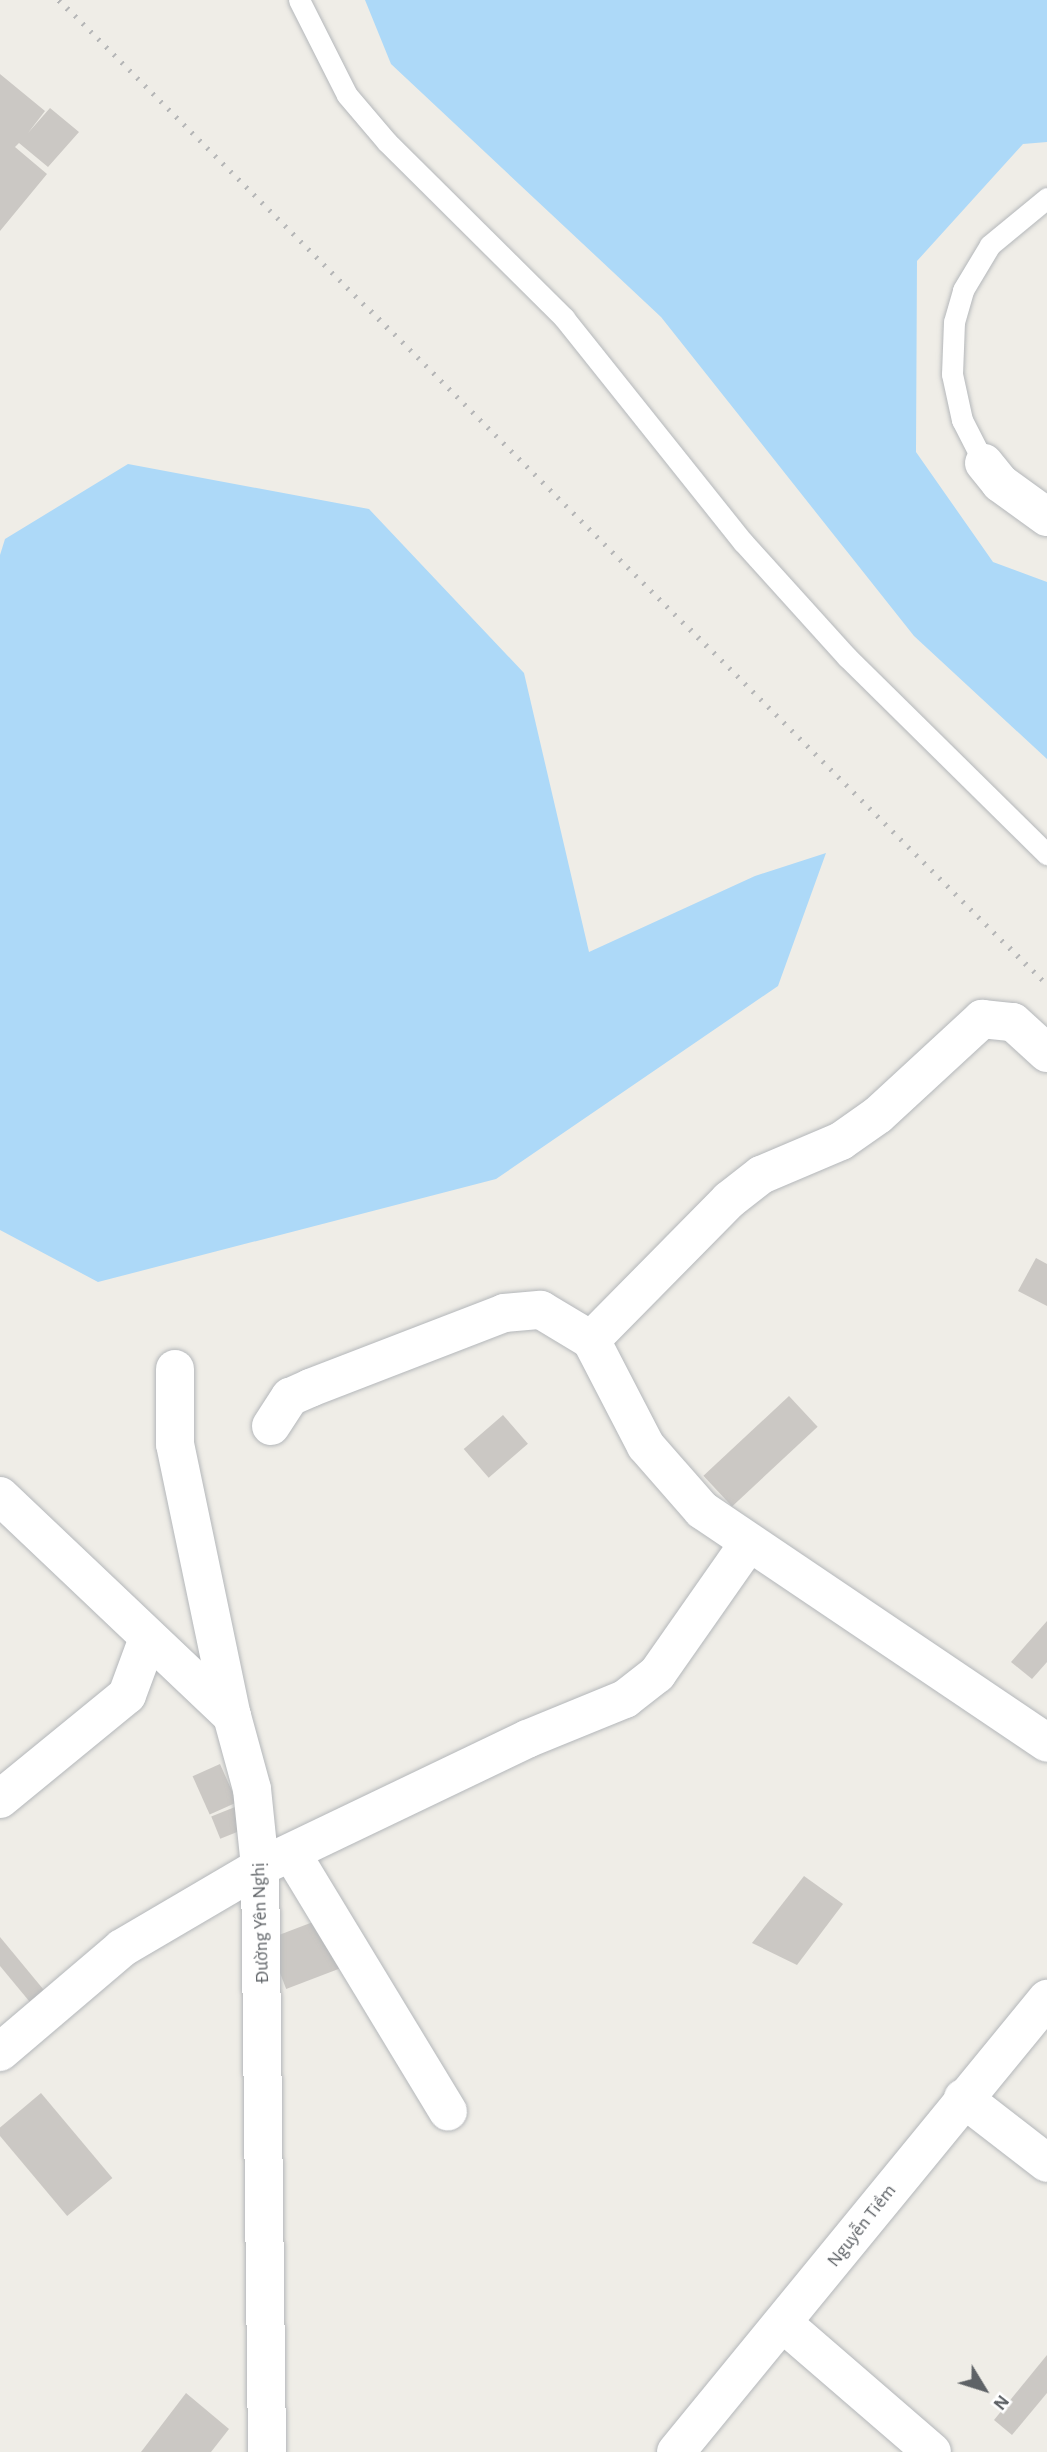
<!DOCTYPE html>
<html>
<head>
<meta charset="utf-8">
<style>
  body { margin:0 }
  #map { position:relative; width:1047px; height:2452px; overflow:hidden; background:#efede7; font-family:"Alegreya Sans",sans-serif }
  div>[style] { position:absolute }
  .water>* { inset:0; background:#add9f8 }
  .building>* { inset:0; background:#cbc8c4; transform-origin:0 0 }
  .roads { filter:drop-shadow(0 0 2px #b4b7ba) drop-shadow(0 0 2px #b4b7ba) }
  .service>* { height:21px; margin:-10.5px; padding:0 10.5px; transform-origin:10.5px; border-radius:10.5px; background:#fff }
  .minor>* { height:38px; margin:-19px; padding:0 19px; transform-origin:19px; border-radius:19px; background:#fff }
  .tertiary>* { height:38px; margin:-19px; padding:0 19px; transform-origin:19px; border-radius:19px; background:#fff }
  .rail>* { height:5px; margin-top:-2.5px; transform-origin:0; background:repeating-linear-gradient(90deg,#b4b5b6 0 2px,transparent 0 11px) }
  span { translate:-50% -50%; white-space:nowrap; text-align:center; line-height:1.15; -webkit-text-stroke:6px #fff; paint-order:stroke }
  .street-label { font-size:19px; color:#5e6266 }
  .north { position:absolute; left:949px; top:2354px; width:70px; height:70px; -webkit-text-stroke:5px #fff; paint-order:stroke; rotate:128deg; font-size:19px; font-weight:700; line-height:28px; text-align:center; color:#5e6266 }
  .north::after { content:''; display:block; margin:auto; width:24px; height:32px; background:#5e6266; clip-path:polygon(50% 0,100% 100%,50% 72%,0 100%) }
</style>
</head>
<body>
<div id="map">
  <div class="water">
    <div style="clip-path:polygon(365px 0,1047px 0,1047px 142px,1023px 144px,917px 261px,916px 452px,993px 562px,1047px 582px,1047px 759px,914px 636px,661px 317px,391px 64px)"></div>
    <div style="clip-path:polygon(128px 464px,369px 509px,524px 673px,589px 952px,755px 876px,826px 853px,778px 986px,496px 1179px,98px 1282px,0 1230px,0 555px,5px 539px)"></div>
  </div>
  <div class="building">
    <div style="clip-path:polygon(0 74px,45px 111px,28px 133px,50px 108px,79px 132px,48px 167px,19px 143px,15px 147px,47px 174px,0 231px)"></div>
    <div style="clip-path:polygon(1036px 1258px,1047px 1264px,1047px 1306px,1018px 1291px)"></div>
    <div style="left:789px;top:1396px;width:42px;height:117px;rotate:47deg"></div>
    <div style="left:503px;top:1415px;width:38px;height:52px;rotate:49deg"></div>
    <div style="clip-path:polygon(1047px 1621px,1047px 1662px,1032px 1679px,1011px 1662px)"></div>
    <div style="left:220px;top:1764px;width:42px;height:30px;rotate:66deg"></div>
    <div style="left:240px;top:1805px;width:24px;height:31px;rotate:68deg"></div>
    <div style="clip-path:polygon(804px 1876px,843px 1904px,797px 1965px,752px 1943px)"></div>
    <div style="left:326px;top:1917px;width:53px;height:63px;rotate:69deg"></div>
    <div style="clip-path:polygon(0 1937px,48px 1995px,34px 2007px,0 1966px)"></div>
    <div style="left:41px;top:2093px;width:111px;height:59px;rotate:50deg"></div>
    <div style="clip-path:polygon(1047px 2355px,1047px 2393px,1012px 2435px,994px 2420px)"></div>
    <div style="clip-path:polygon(186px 2393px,229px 2429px,211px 2452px,141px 2452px)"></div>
  </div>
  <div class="roads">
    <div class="service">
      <div style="left:299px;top:0;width:106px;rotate:63.2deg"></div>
      <div style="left:347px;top:95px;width:62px;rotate:49.6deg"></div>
      <div style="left:387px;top:142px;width:250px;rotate:44.8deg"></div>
      <div style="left:564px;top:318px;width:287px;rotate:51.4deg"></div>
      <div style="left:743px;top:542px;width:155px;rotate:47.9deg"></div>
      <div style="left:847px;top:657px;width:281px;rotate:44.6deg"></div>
      <div style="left:984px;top:463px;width:48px;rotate:-117.1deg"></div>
      <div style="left:962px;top:420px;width:47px;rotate:-102.3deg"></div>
      <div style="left:952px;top:374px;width:52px;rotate:-87.8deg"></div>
      <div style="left:954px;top:322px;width:33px;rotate:-74deg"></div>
      <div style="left:963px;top:290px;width:52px;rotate:-59deg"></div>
      <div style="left:990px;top:245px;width:74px;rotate:-39.5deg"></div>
    </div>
    <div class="minor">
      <div style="left:984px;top:463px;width:26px;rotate:51deg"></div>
      <div style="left:1000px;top:483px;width:58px;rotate:35.9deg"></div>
      <div style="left:591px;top:1340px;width:197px;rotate:-45.4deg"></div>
      <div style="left:729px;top:1200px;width:41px;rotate:-38deg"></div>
      <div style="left:761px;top:1175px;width:87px;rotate:-23deg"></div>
      <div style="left:841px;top:1141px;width:45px;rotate:-35.1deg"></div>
      <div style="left:878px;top:1115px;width:142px;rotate:-42.7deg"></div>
      <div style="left:982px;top:1019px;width:31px;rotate:6deg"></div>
      <div style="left:1013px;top:1022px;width:46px;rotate:42.4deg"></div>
      <div style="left:175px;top:1369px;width:75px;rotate:90deg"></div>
      <div style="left:175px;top:1444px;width:278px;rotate:78.2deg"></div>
      <div style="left:271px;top:1426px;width:35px;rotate:-57deg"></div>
      <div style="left:290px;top:1397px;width:22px;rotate:-24deg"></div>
      <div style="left:310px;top:1388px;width:208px;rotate:-21.1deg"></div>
      <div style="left:504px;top:1313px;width:37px;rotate:-5deg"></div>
      <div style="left:541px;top:1310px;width:58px;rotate:31deg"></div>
      <div style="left:591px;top:1340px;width:119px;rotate:62.6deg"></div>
      <div style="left:646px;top:1446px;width:85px;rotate:48.8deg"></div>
      <div style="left:702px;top:1510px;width:416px;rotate:34deg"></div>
      <div style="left:0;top:1496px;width:320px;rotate:43.5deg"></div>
      <div style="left:232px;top:1716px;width:76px;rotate:74.7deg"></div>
      <div style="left:252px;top:1789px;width:78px;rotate:84.1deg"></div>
      <div style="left:260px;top:1867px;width:585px;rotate:89.31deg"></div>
      <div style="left:0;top:1799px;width:164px;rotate:-39.3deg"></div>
      <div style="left:127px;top:1695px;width:58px;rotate:-69.7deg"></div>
      <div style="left:292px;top:1854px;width:301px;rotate:58.8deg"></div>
      <div style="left:0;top:2052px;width:160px;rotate:-40.4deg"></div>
      <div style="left:122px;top:1948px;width:160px;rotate:-30.4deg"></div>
      <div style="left:260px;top:1867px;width:296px;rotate:-25.6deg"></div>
      <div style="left:527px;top:1739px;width:106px;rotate:-22.2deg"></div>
      <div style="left:625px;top:1699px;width:41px;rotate:-38deg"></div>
      <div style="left:657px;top:1674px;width:159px;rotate:-55deg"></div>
      <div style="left:963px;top:2098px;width:106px;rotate:37.7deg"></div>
      <div style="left:785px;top:2325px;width:194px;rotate:40.8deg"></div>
    </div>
    <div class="tertiary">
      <div style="left:676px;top:2452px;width:586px;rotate:-50.68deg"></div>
    </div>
  </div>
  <div class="rail">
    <div style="left:59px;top:0;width:1395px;rotate:44.91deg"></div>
  </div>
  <div class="street-label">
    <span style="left:261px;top:1923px;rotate:-92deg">Đường Yên Nghị</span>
    <span style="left:862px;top:2226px;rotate:-52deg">Nguyễn Tiềm</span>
  </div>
  <div class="north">N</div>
</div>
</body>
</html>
